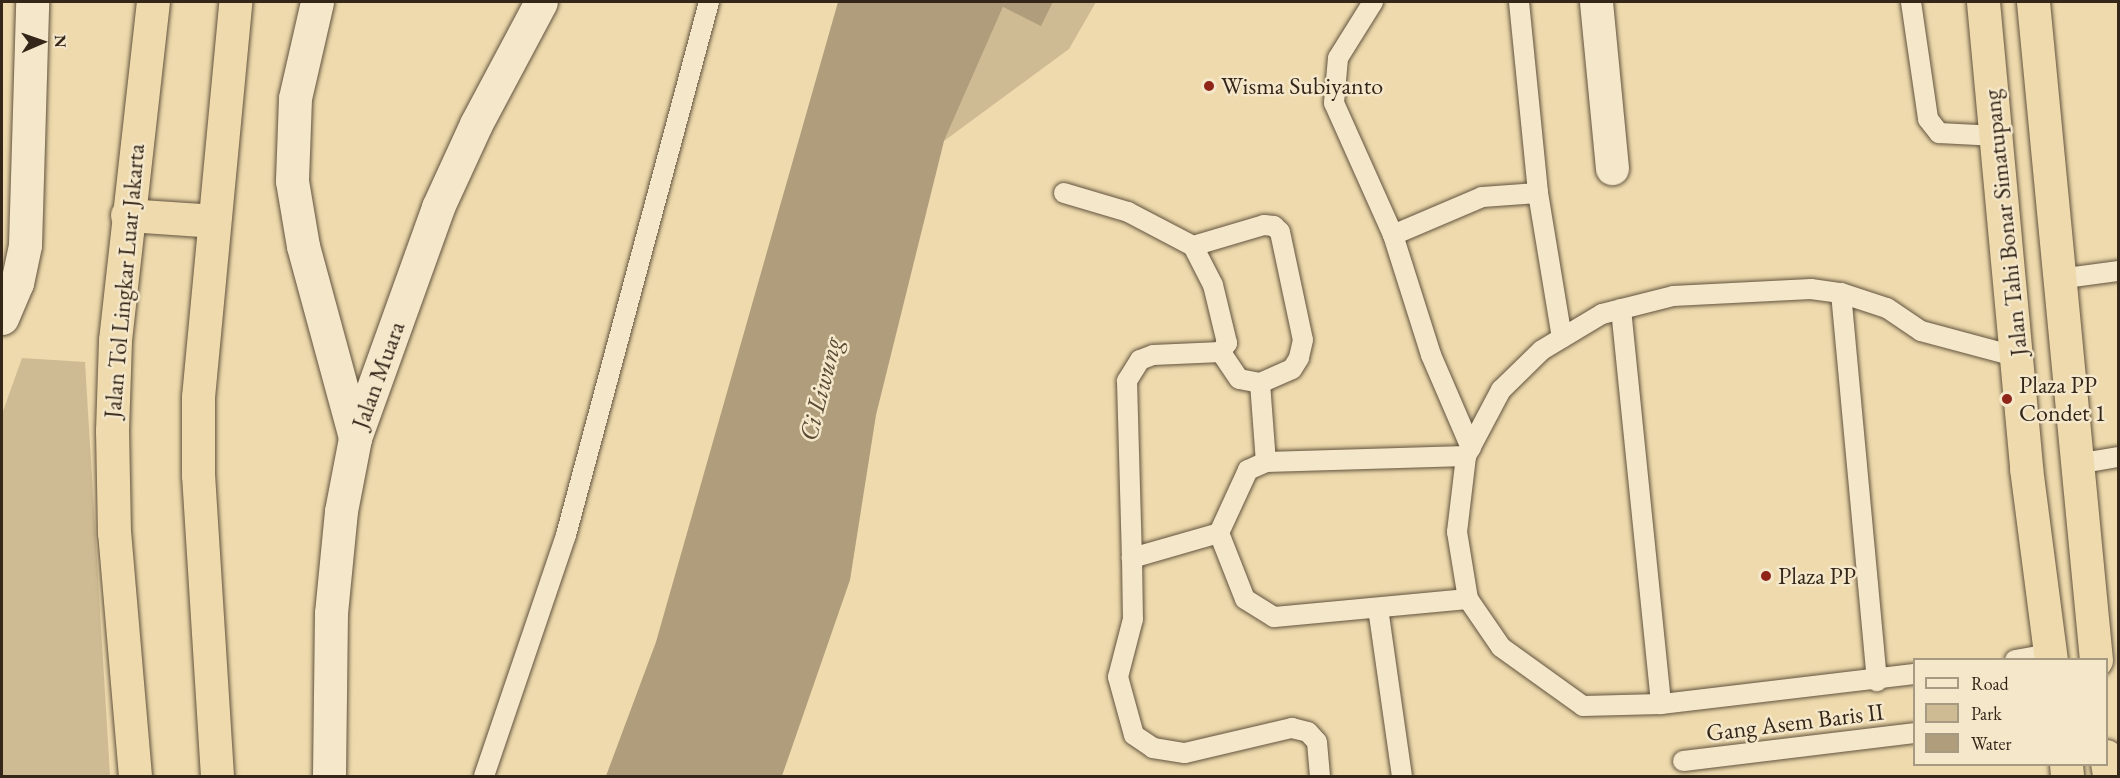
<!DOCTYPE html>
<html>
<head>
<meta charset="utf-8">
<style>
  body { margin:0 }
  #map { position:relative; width:2120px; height:778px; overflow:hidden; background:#eedaad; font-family:"EB Garamond",serif }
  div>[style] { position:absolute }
  .green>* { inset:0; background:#cebb94 }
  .water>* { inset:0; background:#af9d7b }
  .roads { filter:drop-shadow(0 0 2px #62533e) drop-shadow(0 0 2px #62533e) }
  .service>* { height:20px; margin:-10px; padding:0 10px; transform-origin:10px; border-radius:10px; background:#f4e7ca }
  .minor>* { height:33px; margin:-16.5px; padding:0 16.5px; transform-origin:16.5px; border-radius:16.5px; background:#f4e7ca }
  .trunk>* { height:33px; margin:-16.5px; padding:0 16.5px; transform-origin:16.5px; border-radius:16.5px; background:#eedaad }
  .motorway>* { height:33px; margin:-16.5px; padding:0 16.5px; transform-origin:16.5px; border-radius:16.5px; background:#eedaad }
  .dots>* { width:16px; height:16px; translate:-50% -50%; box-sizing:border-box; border:3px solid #f4e7ca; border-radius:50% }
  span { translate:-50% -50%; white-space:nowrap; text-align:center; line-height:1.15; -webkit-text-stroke:5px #f4e7ca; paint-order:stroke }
  .poi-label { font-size:24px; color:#342619 }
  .left { translate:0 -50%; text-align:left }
  .street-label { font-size:24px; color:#342619 }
  .water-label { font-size:26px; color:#594a36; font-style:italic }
  .frame { position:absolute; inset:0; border:3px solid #342619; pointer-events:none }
  .legend { position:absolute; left:1913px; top:658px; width:195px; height:108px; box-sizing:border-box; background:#f4e7ca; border:2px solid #a79a83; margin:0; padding:8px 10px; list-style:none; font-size:18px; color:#342619 }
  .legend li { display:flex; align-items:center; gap:12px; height:30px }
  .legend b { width:30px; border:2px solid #a79a83 }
  .north { position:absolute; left:12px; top:12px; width:60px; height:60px; -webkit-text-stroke:4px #f4e7ca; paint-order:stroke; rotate:88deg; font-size:16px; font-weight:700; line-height:24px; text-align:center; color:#342619 }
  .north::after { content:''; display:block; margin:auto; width:21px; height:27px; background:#342619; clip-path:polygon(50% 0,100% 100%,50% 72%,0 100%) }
</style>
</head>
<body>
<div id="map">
  <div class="green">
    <div style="clip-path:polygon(1053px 2px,1096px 2px,1069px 49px,944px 141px,1003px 7px,1041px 25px)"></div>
    <div style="clip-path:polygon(22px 358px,85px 362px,110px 776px,2px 776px,2px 414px)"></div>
  </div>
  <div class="water">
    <div style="clip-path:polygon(838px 2px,1053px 2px,1041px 26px,1003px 7px,944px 141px,876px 415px,850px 580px,782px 776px,606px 776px,656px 642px)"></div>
  </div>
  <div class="roads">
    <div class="service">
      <div style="left:1373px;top:2px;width:66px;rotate:122deg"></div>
      <div style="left:1338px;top:58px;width:45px;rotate:95.1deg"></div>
      <div style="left:1334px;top:103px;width:145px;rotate:65.9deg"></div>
      <div style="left:1393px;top:235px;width:126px;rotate:72.4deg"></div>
      <div style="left:1431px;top:355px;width:101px;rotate:66.7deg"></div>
      <div style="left:1519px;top:2px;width:192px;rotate:84.3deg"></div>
      <div style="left:1538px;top:193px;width:147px;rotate:80.6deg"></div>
      <div style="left:1911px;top:2px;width:118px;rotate:81.7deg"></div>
      <div style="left:1928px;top:119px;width:18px;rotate:52deg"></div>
      <div style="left:1939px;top:133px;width:58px;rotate:3deg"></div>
      <div style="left:1064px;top:193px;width:67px;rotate:16.5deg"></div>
      <div style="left:1128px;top:212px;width:73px;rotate:27.6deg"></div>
      <div style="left:1193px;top:246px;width:44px;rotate:62.9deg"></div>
      <div style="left:1213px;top:285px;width:60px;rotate:76.4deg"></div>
      <div style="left:1227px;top:343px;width:11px;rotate:124deg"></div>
      <div style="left:1221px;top:352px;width:68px;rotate:177.5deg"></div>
      <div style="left:1153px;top:355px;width:14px;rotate:159deg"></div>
      <div style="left:1140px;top:360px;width:25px;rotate:122deg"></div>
      <div style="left:1127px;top:381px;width:177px;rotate:88.4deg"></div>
      <div style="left:1393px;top:235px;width:97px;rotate:-23.1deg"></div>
      <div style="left:1482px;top:197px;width:56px;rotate:-4.1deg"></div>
      <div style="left:1193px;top:246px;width:74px;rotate:-16.5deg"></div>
      <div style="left:1264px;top:225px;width:10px;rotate:6deg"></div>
      <div style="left:1274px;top:226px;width:8px;rotate:45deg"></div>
      <div style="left:1280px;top:232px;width:110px;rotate:78deg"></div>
      <div style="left:1303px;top:340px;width:18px;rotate:103deg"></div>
      <div style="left:1299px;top:358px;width:13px;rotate:122deg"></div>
      <div style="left:1292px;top:369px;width:35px;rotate:156deg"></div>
      <div style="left:1260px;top:383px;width:21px;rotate:-169deg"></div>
      <div style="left:1239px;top:379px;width:32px;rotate:-124deg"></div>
      <div style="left:2058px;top:279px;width:61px;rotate:-7.6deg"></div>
      <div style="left:1841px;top:293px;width:390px;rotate:84.7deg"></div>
      <div style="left:1621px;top:309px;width:397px;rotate:84.2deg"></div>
      <div style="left:1260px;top:383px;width:79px;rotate:85.7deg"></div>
      <div style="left:1466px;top:456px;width:200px;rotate:178.3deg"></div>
      <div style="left:1266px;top:462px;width:20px;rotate:156deg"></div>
      <div style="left:1248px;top:470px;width:69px;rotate:114.7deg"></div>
      <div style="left:1219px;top:533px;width:71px;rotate:68.5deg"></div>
      <div style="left:1245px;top:599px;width:34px;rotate:32deg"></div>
      <div style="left:1274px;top:617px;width:195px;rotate:-5.3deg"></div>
      <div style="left:2077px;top:464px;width:42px;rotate:-9.7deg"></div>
      <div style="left:1219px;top:533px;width:91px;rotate:164deg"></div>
      <div style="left:1132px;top:558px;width:61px;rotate:89.1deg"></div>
      <div style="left:1133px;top:619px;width:60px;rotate:104.5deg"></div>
      <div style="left:1118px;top:677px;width:60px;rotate:74.6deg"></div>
      <div style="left:1134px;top:735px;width:23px;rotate:34deg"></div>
      <div style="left:1153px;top:748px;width:32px;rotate:9deg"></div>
      <div style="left:1185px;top:753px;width:110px;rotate:-13.2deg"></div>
      <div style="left:1292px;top:728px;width:16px;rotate:14deg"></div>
      <div style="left:1308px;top:732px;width:13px;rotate:48deg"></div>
      <div style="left:1317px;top:742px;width:34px;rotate:85deg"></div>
      <div style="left:1378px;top:608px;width:170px;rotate:81.9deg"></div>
      <div style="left:2015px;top:660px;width:36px;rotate:-10deg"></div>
      <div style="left:1914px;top:674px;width:255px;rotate:173.2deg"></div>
      <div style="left:1661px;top:704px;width:78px;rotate:178.5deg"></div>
      <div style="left:1583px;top:706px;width:101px;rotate:-144.3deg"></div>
      <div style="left:1501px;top:647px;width:58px;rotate:-124.5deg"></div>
      <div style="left:1468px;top:599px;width:68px;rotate:-99.3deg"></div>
      <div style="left:1457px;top:532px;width:77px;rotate:-83.2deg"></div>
      <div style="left:1466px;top:456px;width:75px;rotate:-62.1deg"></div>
      <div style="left:1501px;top:390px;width:57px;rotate:-44.3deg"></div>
      <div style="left:1542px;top:350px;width:70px;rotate:-31deg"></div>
      <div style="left:1602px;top:314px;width:73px;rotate:-14.2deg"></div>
      <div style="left:1673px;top:296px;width:138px;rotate:-2.9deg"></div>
      <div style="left:1811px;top:289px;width:30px;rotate:8deg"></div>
      <div style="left:1841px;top:293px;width:48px;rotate:18.1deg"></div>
      <div style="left:1887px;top:308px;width:41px;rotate:34.1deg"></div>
      <div style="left:1921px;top:331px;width:100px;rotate:15deg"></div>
      <div style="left:1683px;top:761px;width:233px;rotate:-6.9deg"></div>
      <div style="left:484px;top:776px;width:255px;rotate:-71.2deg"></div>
      <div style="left:566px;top:535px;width:552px;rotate:-74.98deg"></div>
    </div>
    <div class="minor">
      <div style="left:317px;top:2px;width:98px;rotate:102.9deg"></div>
      <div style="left:295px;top:98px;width:83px;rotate:92.1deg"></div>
      <div style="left:292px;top:181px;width:66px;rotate:80.4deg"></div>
      <div style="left:303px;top:246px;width:199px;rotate:74.8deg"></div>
      <div style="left:1596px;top:2px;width:167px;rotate:84.5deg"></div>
      <div style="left:2px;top:318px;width:38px;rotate:-67deg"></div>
      <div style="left:17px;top:283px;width:39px;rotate:-78deg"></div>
      <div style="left:25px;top:245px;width:243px;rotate:-88.3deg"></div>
      <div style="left:329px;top:776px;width:163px;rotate:-89.3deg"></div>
      <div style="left:331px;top:613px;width:102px;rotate:-84.4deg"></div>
      <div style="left:341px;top:511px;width:74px;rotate:-79.1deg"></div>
      <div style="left:355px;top:438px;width:245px;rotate:-70.2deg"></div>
      <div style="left:438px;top:207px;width:91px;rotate:-65.4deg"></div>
      <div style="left:476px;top:124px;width:138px;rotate:-62deg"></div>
    </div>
    <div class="trunk">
      <div style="left:1983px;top:2px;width:468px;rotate:84.7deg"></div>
      <div style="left:2026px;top:468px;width:194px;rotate:82.6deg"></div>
      <div style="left:2033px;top:2px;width:661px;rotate:84.53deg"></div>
      <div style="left:2106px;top:756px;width:20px;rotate:81deg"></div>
      <div style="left:2066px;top:764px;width:12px;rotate:85deg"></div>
    </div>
    <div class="motorway">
      <div style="left:127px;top:215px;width:87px;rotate:3.9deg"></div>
      <div style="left:135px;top:776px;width:244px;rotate:-94.9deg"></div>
      <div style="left:114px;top:533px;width:102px;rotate:-91.1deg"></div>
      <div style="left:112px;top:431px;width:91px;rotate:-88.1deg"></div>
      <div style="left:115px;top:340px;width:340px;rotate:-83.6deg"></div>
      <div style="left:217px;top:776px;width:302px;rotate:-93.6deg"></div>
      <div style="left:198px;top:475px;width:78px;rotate:-90deg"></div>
      <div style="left:198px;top:397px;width:397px;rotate:-84.6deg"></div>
    </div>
  </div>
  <div class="dots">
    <div style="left:1209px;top:86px;background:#8f2418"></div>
    <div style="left:2007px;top:399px;background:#8f2418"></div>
    <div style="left:1766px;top:576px;background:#8f2418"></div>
  </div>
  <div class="poi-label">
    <span class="left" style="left:1221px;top:86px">Wisma Subiyanto</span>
    <span class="left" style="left:2019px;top:399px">Plaza PP<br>Condet 1</span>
    <span class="left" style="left:1778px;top:576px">Plaza PP</span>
  </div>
  <div class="street-label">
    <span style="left:2005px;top:223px;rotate:-96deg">Jalan Tahi Bonar Simatupang</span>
    <span style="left:124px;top:281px;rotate:-85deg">Jalan Tol Lingkar Luar Jakarta</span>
    <span style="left:378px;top:375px;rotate:-70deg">Jalan Muara</span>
    <span style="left:1795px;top:722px;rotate:-7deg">Gang Asem Baris II</span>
  </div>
  <div class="water-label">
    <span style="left:821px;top:389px;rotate:-76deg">Ci Liwung</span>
  </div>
  <div class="frame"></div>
  <ul class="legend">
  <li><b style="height:8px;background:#f4e7ca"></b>Road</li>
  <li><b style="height:16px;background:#cebb94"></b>Park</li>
  <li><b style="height:16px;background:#af9d7b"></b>Water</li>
  </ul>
  <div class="north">N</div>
</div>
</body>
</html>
